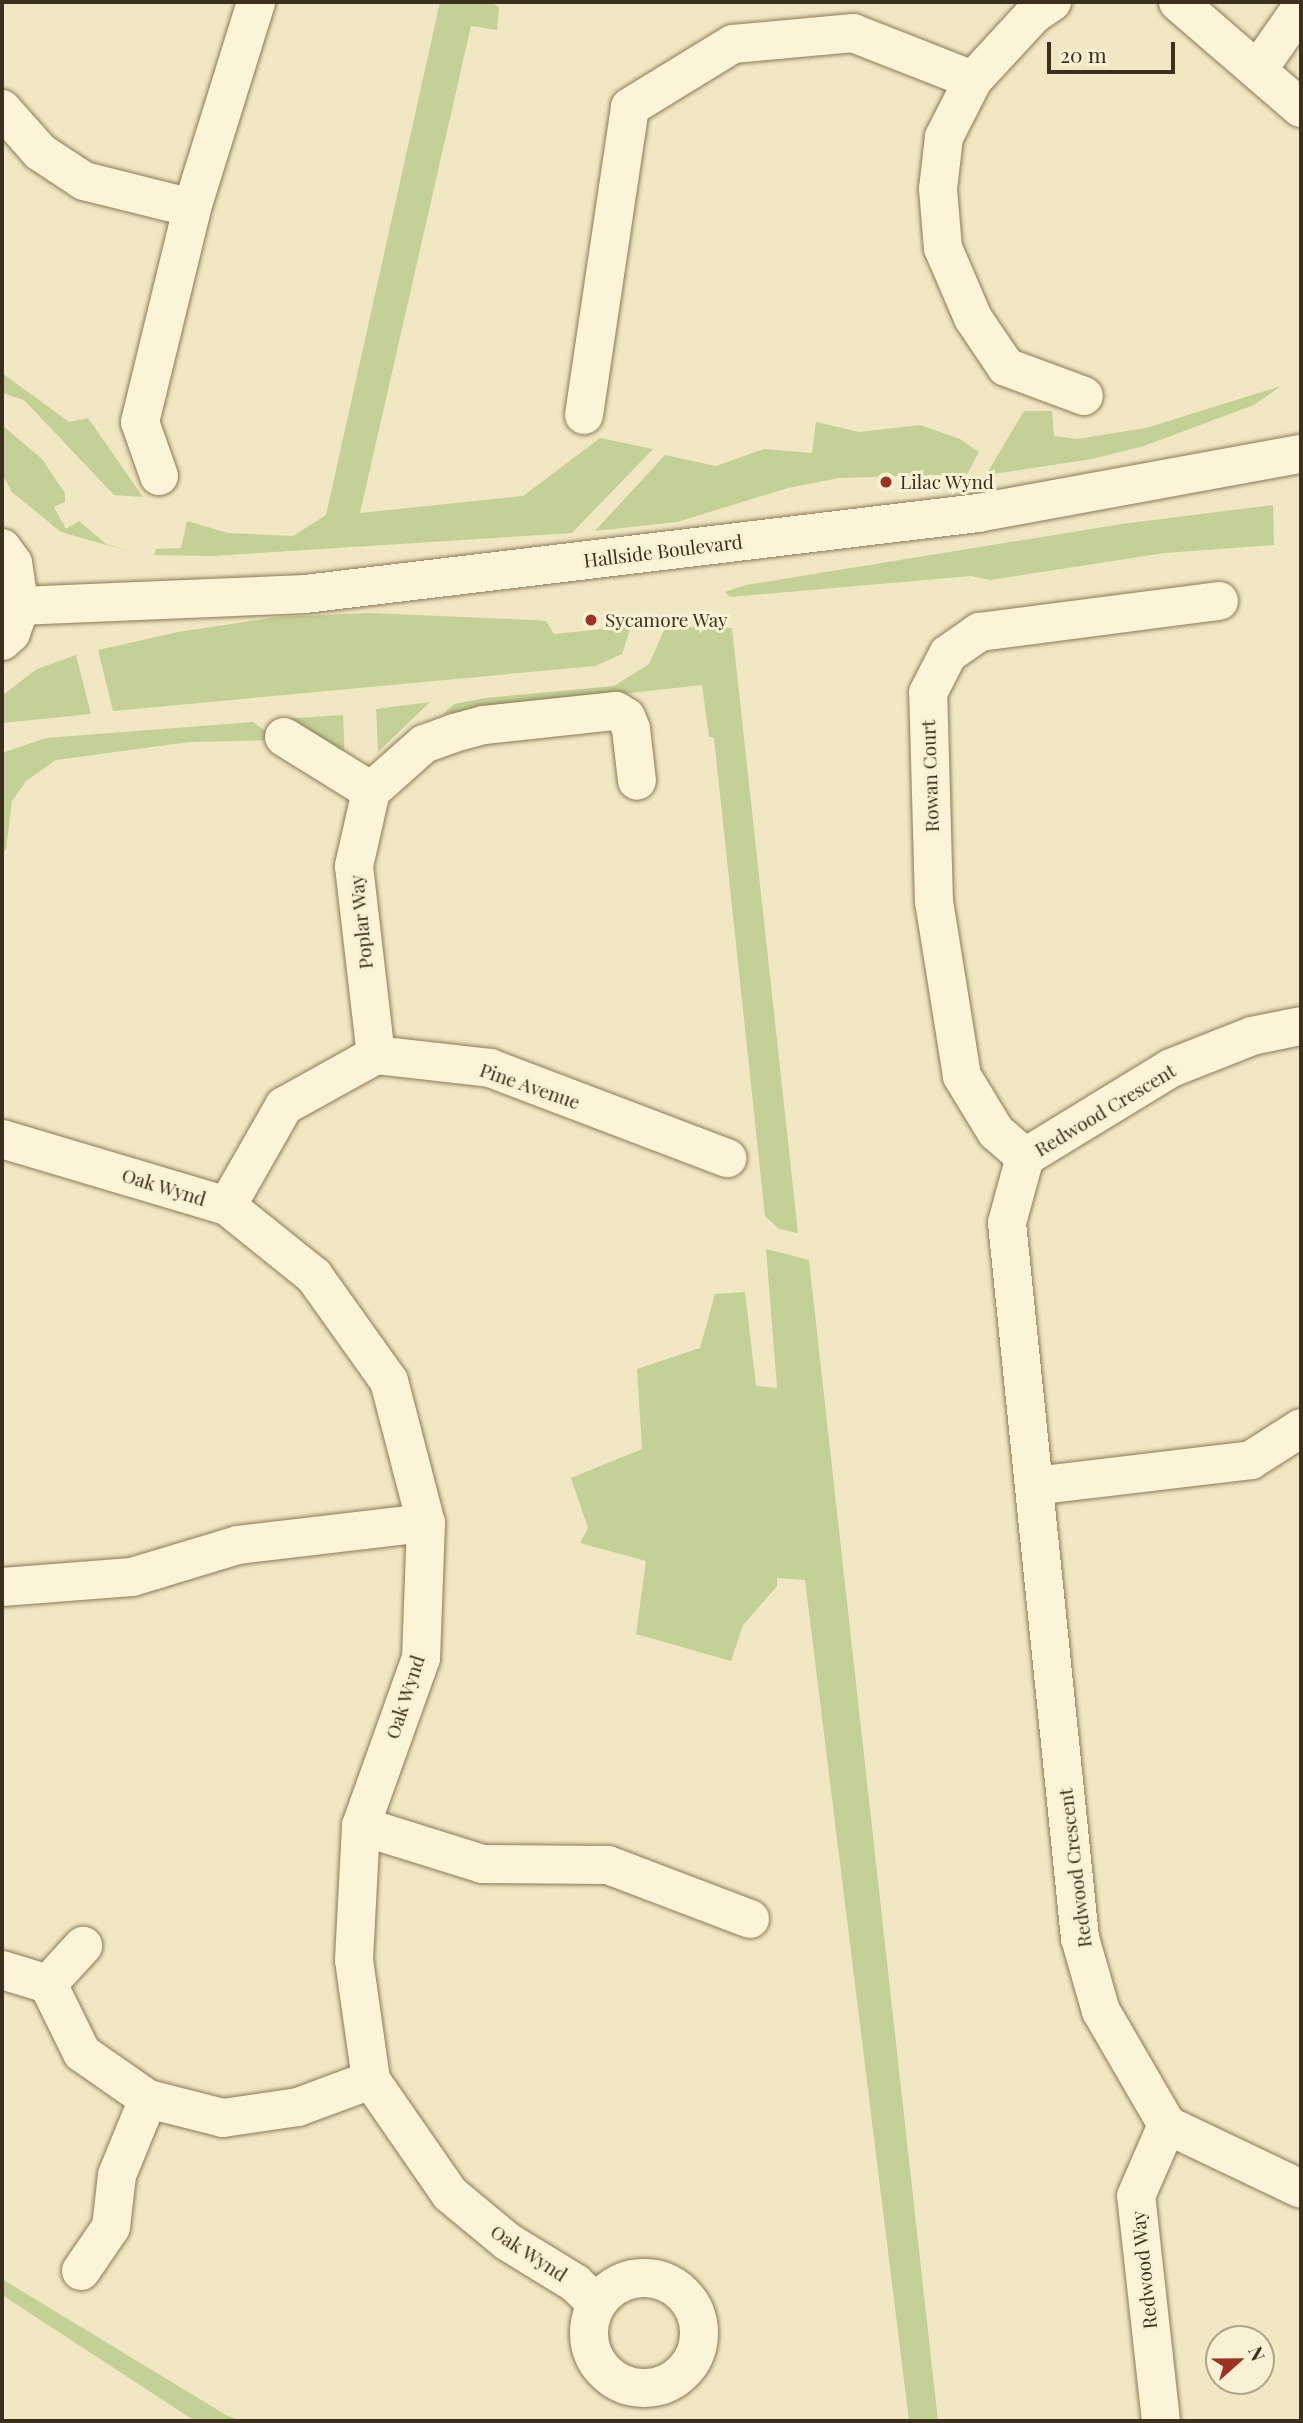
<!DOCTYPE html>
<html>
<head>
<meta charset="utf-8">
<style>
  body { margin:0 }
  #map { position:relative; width:1303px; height:2423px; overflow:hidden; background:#f1e8c3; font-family:"Playfair Display",serif }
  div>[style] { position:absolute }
  .green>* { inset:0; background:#c3d096 }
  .roads { filter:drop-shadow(0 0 2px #8c7959) drop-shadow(0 0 2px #8c7959) }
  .minor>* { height:38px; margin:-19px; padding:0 19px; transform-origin:19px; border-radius:19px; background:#fbf4d7 }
  .minor>.ring { margin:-19px; padding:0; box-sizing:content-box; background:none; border:38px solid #fbf4d7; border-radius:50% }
  .dots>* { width:19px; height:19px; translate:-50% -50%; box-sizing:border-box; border:4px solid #f8f1d3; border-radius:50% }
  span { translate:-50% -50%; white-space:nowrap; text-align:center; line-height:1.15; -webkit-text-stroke:6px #f8f1d3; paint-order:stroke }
  .poi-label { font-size:19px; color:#3b2f1e }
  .left { translate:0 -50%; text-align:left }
  .street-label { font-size:19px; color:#3b2f1e }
  .frame { position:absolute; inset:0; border:4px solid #3b2f1e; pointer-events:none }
  .north { position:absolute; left:1205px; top:2325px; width:70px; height:70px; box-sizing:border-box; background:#f8f1d3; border:2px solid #aca38b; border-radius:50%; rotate:69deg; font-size:19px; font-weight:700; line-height:28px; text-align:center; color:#3b2f1e }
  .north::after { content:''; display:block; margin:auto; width:24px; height:32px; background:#9f3025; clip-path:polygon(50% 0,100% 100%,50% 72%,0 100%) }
  .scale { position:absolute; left:1047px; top:42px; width:128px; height:32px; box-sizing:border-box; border:4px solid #3b2f1e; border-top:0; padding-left:9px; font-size:21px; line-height:24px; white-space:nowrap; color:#3b2f1e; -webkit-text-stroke:5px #f8f1d3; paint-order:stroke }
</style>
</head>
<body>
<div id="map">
  <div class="green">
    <div style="clip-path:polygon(440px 2px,490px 2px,499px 7px,497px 30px,471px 26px,360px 513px,523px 496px,600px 438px,653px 449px,572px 533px,211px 556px,154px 555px,156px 549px,181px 548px,187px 521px,228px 533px,293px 536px,326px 515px)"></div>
    <div style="clip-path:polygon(2px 373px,69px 422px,88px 418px,143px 497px,114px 495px,24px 400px,2px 393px)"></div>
    <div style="clip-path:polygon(1281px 386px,1254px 405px,1144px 446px,1092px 459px,986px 475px,1024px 411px,1052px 411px,1054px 436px,1077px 439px,1146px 428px)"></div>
    <div style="clip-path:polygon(816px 422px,859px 432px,920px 425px,960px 439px,979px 452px,967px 474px,839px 478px,788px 488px,677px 522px,595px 531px,665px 455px,716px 466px,764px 449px,812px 453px)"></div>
    <div style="clip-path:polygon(2px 425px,42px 459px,65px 493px,65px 502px,54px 507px,66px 529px,79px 521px,106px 544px,131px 552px,61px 532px,12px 492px,2px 474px)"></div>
    <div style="clip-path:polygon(1273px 505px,1274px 545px,1164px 553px,990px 580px,971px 576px,730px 597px,725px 592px,746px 585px,1122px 524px)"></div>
    <div style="clip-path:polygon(369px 613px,534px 620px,546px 621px,554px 634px,631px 626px,622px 654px,595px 666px,113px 711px,98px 650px,178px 632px,278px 617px)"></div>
    <div style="clip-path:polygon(666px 626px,732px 628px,798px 1233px,779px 1229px,765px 1216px,714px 738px,709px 737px,702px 685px,443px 714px,454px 704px,485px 698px,614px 686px,649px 664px)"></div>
    <div style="clip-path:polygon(76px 655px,91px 714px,2px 723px,4px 694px,37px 669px)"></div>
    <div style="clip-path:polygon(430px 702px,378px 752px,376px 709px)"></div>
    <div style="clip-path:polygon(343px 715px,345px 761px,280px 719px)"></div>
    <div style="clip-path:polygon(253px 722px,278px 740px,189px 742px,56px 760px,26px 781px,12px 801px,6px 850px,2px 851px,2px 753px,46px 738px)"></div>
    <div style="clip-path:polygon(766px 1249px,809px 1260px,938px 2421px,909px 2421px,805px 1580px,777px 1578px,777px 1586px,743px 1625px,731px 1661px,636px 1634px,646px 1561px,580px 1543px,588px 1528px,571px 1478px,642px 1449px,637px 1369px,700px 1348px,715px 1294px,745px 1292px,756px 1386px,777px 1388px)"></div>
    <div style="clip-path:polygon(2px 2279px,226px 2415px,242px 2421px,195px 2421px,2px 2295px)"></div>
  </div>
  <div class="roads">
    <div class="minor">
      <div style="left:1052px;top:2px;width:23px;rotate:146deg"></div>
      <div style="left:1033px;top:15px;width:88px;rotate:132.7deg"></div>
      <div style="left:973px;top:80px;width:64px;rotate:117deg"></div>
      <div style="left:944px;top:137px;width:52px;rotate:96.6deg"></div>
      <div style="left:938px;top:189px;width:59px;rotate:85.2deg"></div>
      <div style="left:943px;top:248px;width:76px;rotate:66.8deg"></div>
      <div style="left:973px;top:318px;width:59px;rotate:56deg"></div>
      <div style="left:1006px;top:367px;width:83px;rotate:20.4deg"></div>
      <div style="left:1178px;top:2px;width:162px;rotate:40.8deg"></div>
      <div style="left:1259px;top:68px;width:73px;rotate:-55deg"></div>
      <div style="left:2px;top:109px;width:57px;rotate:48.5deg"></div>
      <div style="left:40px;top:152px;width:53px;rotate:33.4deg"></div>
      <div style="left:84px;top:181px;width:111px;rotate:14deg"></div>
      <div style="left:584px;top:415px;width:311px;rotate:-81.5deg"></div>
      <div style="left:630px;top:107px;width:121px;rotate:-31.5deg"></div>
      <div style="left:733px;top:44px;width:121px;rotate:-5.2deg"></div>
      <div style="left:853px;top:33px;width:129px;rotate:21.4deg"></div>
      <div style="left:159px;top:476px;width:57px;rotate:-109.4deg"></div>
      <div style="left:140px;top:422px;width:220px;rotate:-76.3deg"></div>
      <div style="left:192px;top:208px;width:216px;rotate:-72.7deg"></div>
      <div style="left:2px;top:548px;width:19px;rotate:54deg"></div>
      <div style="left:13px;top:563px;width:46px;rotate:81.2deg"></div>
      <div style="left:20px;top:608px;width:27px;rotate:110deg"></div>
      <div style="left:11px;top:633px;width:12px;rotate:138deg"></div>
      <div style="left:20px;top:606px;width:285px;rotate:-2.4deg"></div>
      <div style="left:305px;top:594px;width:678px;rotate:-6.86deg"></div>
      <div style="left:978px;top:513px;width:328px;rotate:-10.4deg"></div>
      <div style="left:284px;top:737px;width:102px;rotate:31.8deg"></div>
      <div style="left:371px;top:791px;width:71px;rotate:-41.6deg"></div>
      <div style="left:424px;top:744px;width:32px;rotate:-20deg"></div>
      <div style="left:454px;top:733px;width:31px;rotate:-15deg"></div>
      <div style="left:484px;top:725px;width:133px;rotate:-6.1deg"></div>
      <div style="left:616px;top:711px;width:12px;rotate:31deg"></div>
      <div style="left:626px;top:717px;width:13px;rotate:67deg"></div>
      <div style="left:631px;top:729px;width:52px;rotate:83.4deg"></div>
      <div style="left:371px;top:791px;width:77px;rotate:102.8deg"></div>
      <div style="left:354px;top:866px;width:190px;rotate:83.4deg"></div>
      <div style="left:1301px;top:1026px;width:50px;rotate:168.5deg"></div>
      <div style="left:1252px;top:1036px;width:87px;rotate:158.4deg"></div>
      <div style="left:1171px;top:1068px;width:171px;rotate:148.6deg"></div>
      <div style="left:1025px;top:1157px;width:68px;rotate:105.3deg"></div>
      <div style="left:1007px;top:1223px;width:719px;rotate:84.17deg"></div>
      <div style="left:1080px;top:1938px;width:76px;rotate:74deg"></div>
      <div style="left:1101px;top:2011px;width:132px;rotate:59.9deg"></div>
      <div style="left:1167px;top:2125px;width:148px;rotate:25.5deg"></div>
      <div style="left:2px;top:1139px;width:235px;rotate:16.6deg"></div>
      <div style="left:227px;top:1206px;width:112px;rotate:38.8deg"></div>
      <div style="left:314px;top:1276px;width:129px;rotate:54.5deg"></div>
      <div style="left:389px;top:1381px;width:147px;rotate:75.4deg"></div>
      <div style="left:426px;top:1523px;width:135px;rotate:92.1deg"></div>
      <div style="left:421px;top:1658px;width:178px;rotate:109.7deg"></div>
      <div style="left:361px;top:1826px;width:134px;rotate:93deg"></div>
      <div style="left:354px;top:1960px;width:121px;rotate:81.9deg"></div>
      <div style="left:371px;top:2080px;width:139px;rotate:55.3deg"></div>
      <div style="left:450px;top:2194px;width:75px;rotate:39.6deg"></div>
      <div style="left:508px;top:2242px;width:79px;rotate:31.5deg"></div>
      <div style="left:575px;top:2283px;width:30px;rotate:44deg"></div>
      <div style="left:1025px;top:1157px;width:38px;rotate:-139deg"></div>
      <div style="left:996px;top:1132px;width:66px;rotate:-121.3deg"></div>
      <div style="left:962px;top:1076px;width:176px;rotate:-99.1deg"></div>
      <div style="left:934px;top:902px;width:209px;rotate:-91.6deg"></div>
      <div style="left:928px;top:693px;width:44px;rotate:-62.9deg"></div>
      <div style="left:948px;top:654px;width:39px;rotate:-35deg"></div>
      <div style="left:980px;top:632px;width:241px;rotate:-7.4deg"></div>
      <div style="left:227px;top:1206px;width:115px;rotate:-60.3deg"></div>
      <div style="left:284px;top:1106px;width:105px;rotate:-29deg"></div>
      <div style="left:376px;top:1055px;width:115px;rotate:6.5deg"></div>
      <div style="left:490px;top:1068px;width:254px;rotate:20.8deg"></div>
      <div style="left:1034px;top:1486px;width:219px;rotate:-6.8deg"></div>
      <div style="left:1251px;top:1460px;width:59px;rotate:-32.6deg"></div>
      <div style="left:2px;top:1587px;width:130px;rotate:-4.4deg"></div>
      <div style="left:132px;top:1577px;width:111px;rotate:-16.8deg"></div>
      <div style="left:238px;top:1545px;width:189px;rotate:-6.7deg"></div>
      <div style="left:361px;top:1826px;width:127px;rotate:17.4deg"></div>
      <div style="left:482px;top:1864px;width:126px;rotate:0.5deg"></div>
      <div style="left:608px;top:1865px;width:152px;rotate:20.8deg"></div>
      <div style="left:2px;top:1970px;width:48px;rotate:16.9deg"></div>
      <div style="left:48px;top:1984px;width:52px;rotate:-47.4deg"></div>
      <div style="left:48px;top:1984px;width:77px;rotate:63.8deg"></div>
      <div style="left:82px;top:2053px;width:80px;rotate:34.9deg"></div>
      <div style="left:148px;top:2099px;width:77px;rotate:14.2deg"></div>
      <div style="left:223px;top:2118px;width:76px;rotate:-8.3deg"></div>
      <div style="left:298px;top:2107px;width:78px;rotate:-20.3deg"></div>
      <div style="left:81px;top:2271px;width:53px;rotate:-55.7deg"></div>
      <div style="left:111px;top:2227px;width:52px;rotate:-83.4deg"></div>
      <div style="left:117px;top:2175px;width:82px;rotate:-67.8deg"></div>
      <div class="ring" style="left:589px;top:2278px;width:72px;height:72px"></div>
      <div style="left:1161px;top:2421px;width:226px;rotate:-96.3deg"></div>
      <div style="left:1136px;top:2196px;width:77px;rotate:-66.4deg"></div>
    </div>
  </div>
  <div class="dots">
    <div style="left:886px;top:482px;background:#9f3025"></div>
    <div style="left:591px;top:620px;background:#9f3025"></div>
  </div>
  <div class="poi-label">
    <span class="left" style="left:900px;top:482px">Lilac Wynd</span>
    <span class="left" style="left:605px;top:620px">Sycamore Way</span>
  </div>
  <div class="street-label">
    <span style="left:663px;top:551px;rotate:-7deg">Hallside Boulevard</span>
    <span style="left:930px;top:776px;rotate:-92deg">Rowan Court</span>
    <span style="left:361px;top:922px;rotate:-96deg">Poplar Way</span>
    <span style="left:530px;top:1086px;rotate:19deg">Pine Avenue</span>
    <span style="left:1105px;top:1110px;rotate:-31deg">Redwood Crescent</span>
    <span style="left:164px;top:1187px;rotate:17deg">Oak Wynd</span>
    <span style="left:405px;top:1697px;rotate:-72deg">Oak Wynd</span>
    <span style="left:1075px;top:1868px;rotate:-97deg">Redwood Crescent</span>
    <span style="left:529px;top:2253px;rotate:33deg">Oak Wynd</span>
    <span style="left:1144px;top:2270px;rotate:-96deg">Redwood Way</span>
  </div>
  <div class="frame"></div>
  <div class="north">N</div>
  <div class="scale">20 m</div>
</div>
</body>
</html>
